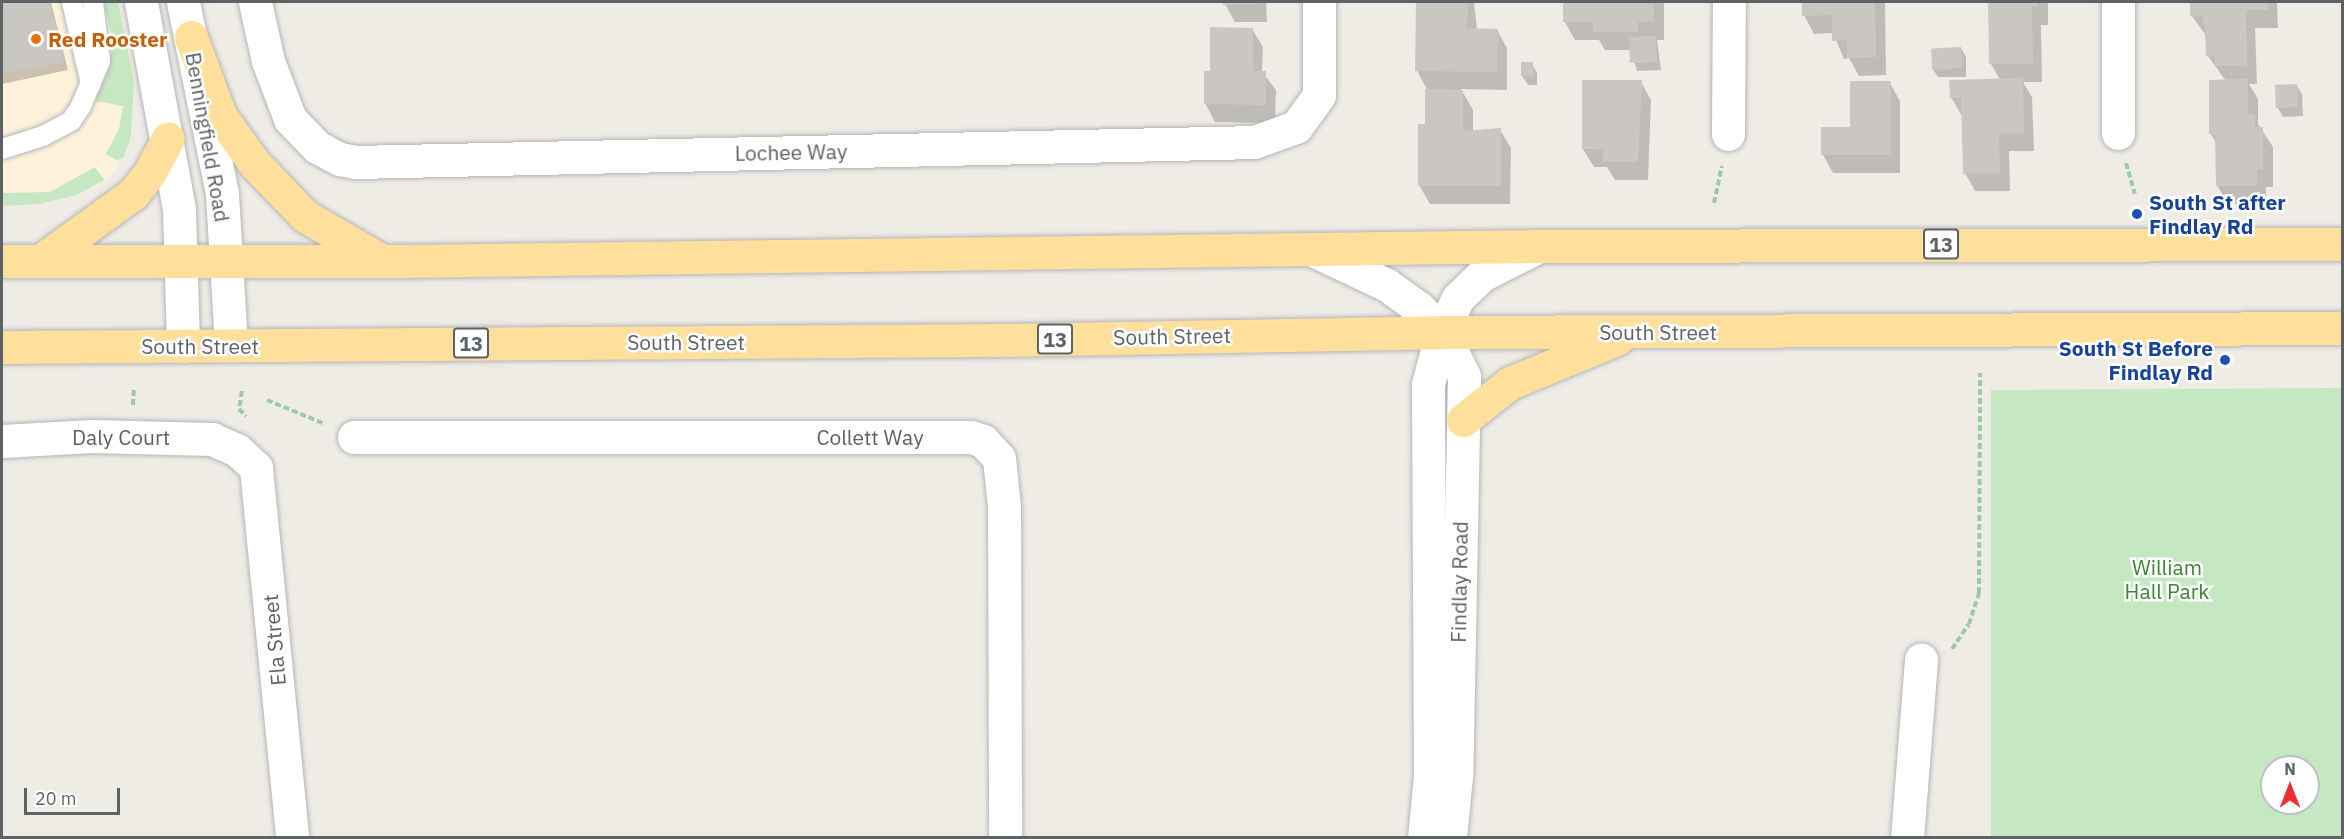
<!DOCTYPE html>
<html>
<head>
<meta charset="utf-8">
<style>
  body { margin:0 }
  #map { position:relative; width:2344px; height:839px; overflow:hidden; background:#efece5; font-family:"IBM Plex Sans",sans-serif }
  div>[style] { position:absolute }
  .commercial>* { inset:0; background:#fef2db }
  .green>* { inset:0; background:#c5e7c1 }
  .shadow>* { inset:0; background:#0003 }
  .building>* { inset:0; background:#cac7c2; transform-origin:0 0 }
  .path>* { height:4px; margin-top:-2px; transform-origin:0; background:repeating-linear-gradient(90deg,#9bcba4 0 6px,transparent 0 9px) }
  .roads { filter:drop-shadow(0 0 2px #b3b6ba) drop-shadow(0 0 2px #b3b6ba) }
  .service>* { height:20px; margin:-10px; padding:0 10px; transform-origin:10px; border-radius:10px; background:#fff }
  .minor>* { height:33px; margin:-16.5px; padding:0 16.5px; transform-origin:16.5px; border-radius:16.5px; background:#fff }
  .secondary>* { height:33px; margin:-16.5px; padding:0 16.5px; transform-origin:16.5px; border-radius:16.5px; background:#fff }
  .trunk>* { height:33px; margin:-16.5px; padding:0 16.5px; transform-origin:16.5px; border-radius:16.5px; background:#fedf9c }
  .dots>* { width:16px; height:16px; translate:-50% -50%; box-sizing:border-box; border:3px solid #fff; border-radius:50% }
  span { translate:-50% -50%; white-space:nowrap; text-align:center; line-height:1.15; -webkit-text-stroke:5px #fff; paint-order:stroke }
  .shield-label span { padding:2px 4px; background:#fff; border:2px solid; border-radius:4px; -webkit-text-stroke-width:0 }
  .shield-label { font-size:20px; color:#5d6266; font-weight:700 }
  .food-label { font-size:21px; color:#c56008; font-weight:700 }
  .left { translate:0 -50%; text-align:left }
  .street-label { font-size:21px; color:#5d6266 }
  .transit-label { font-size:21px; color:#164399; font-weight:700 }
  .right { translate:-100% -50%; text-align:right }
  .park-label { font-size:21px; color:#398634 }
  .frame { position:absolute; inset:0; border:3px solid #5d6266; pointer-events:none }
  .north { position:absolute; left:2260px; top:755px; width:60px; height:60px; box-sizing:border-box; background:#fff; border:2px solid #bec0c2; border-radius:50%; rotate:0deg; font-size:16px; font-weight:700; line-height:24px; text-align:center; color:#5d6266 }
  .north::after { content:''; display:block; margin:auto; width:21px; height:27px; background:#ec2f34; clip-path:polygon(50% 0,100% 100%,50% 72%,0 100%) }
  .scale { position:absolute; left:24px; top:788px; width:96px; height:27px; box-sizing:border-box; border:3px solid #5d6266; border-top:0; padding-left:8px; font-size:18px; line-height:21px; white-space:nowrap; color:#5d6266; -webkit-text-stroke:4px #fff; paint-order:stroke }
</style>
</head>
<body>
<div id="map">
  <div class="commercial">
    <div style="clip-path:polygon(2px 2px,118px 2px,134px 82px,132px 130px,115px 170px,101px 183px,77px 195px,39px 204px,2px 205px)"></div>
  </div>
  <div class="green">
    <div style="clip-path:polygon(104px 2px,118px 2px,134px 82px,131px 137px,123px 158px,117px 160px,106px 154px,119px 129px,123px 106px,95px 101px,114px 46px)"></div>
    <div style="clip-path:polygon(95px 167px,104px 180px,77px 195px,39px 204px,2px 206px,2px 193px,50px 192px)"></div>
    <div style="clip-path:polygon(evenodd,2342px 388px,2342px 837px,1991px 837px,1991px 390px,2342px 388px,2272px 767px,2308px 767px,2308px 803px,2272px 803px,2272px 767px)"></div>
  </div>
  <div class="shadow">
    <div style="clip-path:polygon(2px 2px,51px 2px,68px 70px,2px 84px)"></div>
    <div style="clip-path:polygon(1224px 2px,1266px 2px,1267px 22px,1235px 22px)"></div>
    <div style="clip-path:polygon(1418px 2px,1474px 2px,1477px 30px,1497px 30px,1507px 48px,1507px 90px,1461px 89px,1473px 110px,1473px 132px,1500px 130px,1511px 148px,1510px 204px,1430px 204px,1419px 185px,1428px 91px,1417px 71px)"></div>
    <div style="clip-path:polygon(1564px 2px,1664px 2px,1664px 40px,1657px 40px,1661px 70px,1637px 71px,1631px 50px,1605px 50px,1599px 40px,1575px 40px,1565px 22px)"></div>
    <div style="clip-path:polygon(1804px 2px,1885px 2px,1886px 75px,1859px 76px,1849px 58px,1844px 59px,1833px 33px,1814px 34px,1804px 15px)"></div>
    <div style="clip-path:polygon(1990px 2px,2048px 2px,2048px 25px,2041px 25px,2042px 82px,2023px 82px,2032px 97px,2034px 151px,2009px 151px,2010px 191px,1975px 191px,1965px 173px,1962px 116px,1951px 97px,2000px 80px,1991px 64px)"></div>
    <div style="clip-path:polygon(2191px 2px,2277px 3px,2278px 28px,2255px 28px,2257px 84px,2249px 84px,2258px 99px,2258px 124px,2273px 147px,2273px 187px,2266px 187px,2266px 204px,2228px 204px,2217px 185px,2217px 145px,2211px 134px,2226px 81px,2208px 56px,2205px 34px,2191px 15px)"></div>
    <div style="clip-path:polygon(1252px 29px,1263px 47px,1262px 72px,1276px 90px,1275px 123px,1215px 122px,1205px 103px,1211px 72px)"></div>
    <div style="clip-path:polygon(1961px 48px,1966px 57px,1966px 77px,1938px 77px,1932px 68px)"></div>
    <div style="clip-path:polygon(1532px 64px,1537px 73px,1537px 85px,1528px 85px,1522px 76px)"></div>
    <div style="clip-path:polygon(1641px 82px,1651px 100px,1648px 180px,1615px 180px,1607px 167px,1594px 167px,1583px 149px)"></div>
    <div style="clip-path:polygon(1890px 83px,1900px 101px,1900px 173px,1833px 173px,1823px 155px,1823px 128px,1852px 128px)"></div>
    <div style="clip-path:polygon(2297px 86px,2302px 94px,2303px 116px,2283px 117px,2278px 108px)"></div>
  </div>
  <div class="building">
    <div style="clip-path:polygon(2px 2px,49px 2px,64px 62px,2px 74px)"></div>
    <div style="clip-path:polygon(1223px 2px,1257px 2px,1257px 4px,1223px 5px)"></div>
    <div style="clip-path:polygon(1416px 2px,1468px 2px,1467px 28px,1498px 29px,1497px 72px,1415px 71px)"></div>
    <div style="clip-path:polygon(1563px 2px,1654px 2px,1654px 22px,1638px 22px,1638px 32px,1593px 32px,1593px 22px,1563px 22px)"></div>
    <div style="clip-path:polygon(1802px 2px,1875px 2px,1876px 57px,1847px 58px,1847px 40px,1832px 41px,1832px 15px,1802px 16px)"></div>
    <div style="clip-path:polygon(1988px 2px,2038px 2px,2038px 7px,2032px 7px,2033px 64px,1989px 64px)"></div>
    <div style="clip-path:polygon(2190px 2px,2268px 2px,2268px 10px,2246px 10px,2247px 66px,2215px 66px,2215px 56px,2206px 56px,2205px 27px,2202px 16px,2190px 16px)"></div>
    <div style="clip-path:polygon(1210px 27px,1253px 28px,1253px 71px,1266px 71px,1266px 105px,1204px 104px,1204px 71px,1210px 71px)"></div>
    <div style="left:1656px;top:36px;width:26px;height:27px;rotate:88deg"></div>
    <div style="left:1961px;top:47px;width:21px;height:30px;rotate:87deg"></div>
    <div style="left:1521px;top:62px;width:12px;height:14px"></div>
    <div style="clip-path:polygon(2023px 78px,2024px 133px,1999px 134px,2000px 173px,1963px 174px,1961px 98px,1950px 98px,1949px 80px)"></div>
    <div style="clip-path:polygon(2248px 79px,2248px 114px,2254px 114px,2255px 127px,2263px 127px,2263px 169px,2257px 169px,2257px 186px,2216px 186px,2215px 134px,2209px 134px,2209px 80px)"></div>
    <div style="clip-path:polygon(1582px 80px,1642px 80px,1638px 162px,1603px 162px,1603px 149px,1582px 149px)"></div>
    <div style="clip-path:polygon(1850px 81px,1891px 81px,1891px 155px,1821px 155px,1821px 127px,1850px 127px)"></div>
    <div style="left:2297px;top:84px;width:23px;height:22px;rotate:88deg"></div>
    <div style="clip-path:polygon(1425px 89px,1463px 90px,1463px 131px,1501px 128px,1501px 186px,1418px 186px,1418px 124px,1425px 124px)"></div>
  </div>
  <div class="path">
    <div style="left:2126px;top:163px;width:32px;rotate:74deg"></div>
    <div style="left:1714px;top:203px;width:38px;rotate:-78deg"></div>
    <div style="left:242px;top:391px;width:18px;rotate:99deg"></div>
    <div style="left:239px;top:409px;width:10px;rotate:45deg"></div>
    <div style="left:267px;top:400px;width:63px;rotate:22.5deg"></div>
    <div style="left:133px;top:405px;width:17px;rotate:-87deg"></div>
    <div style="left:1952px;top:649px;width:30px;rotate:-56deg"></div>
    <div style="left:1969px;top:624px;width:33px;rotate:-72deg"></div>
    <div style="left:1979px;top:593px;width:220px;rotate:-89.7deg"></div>
  </div>
  <div class="roads">
    <div class="service">
      <div style="left:72px;top:2px;width:84px;rotate:77deg"></div>
      <div style="left:2px;top:149px;width:43px;rotate:-17.6deg"></div>
      <div style="left:43px;top:136px;width:32px;rotate:-28deg"></div>
      <div style="left:71px;top:121px;width:18px;rotate:-56deg"></div>
      <div style="left:81px;top:106px;width:49px;rotate:-67.1deg"></div>
      <div style="left:100px;top:61px;width:59px;rotate:-96.8deg"></div>
    </div>
    <div class="minor">
      <div style="left:255px;top:2px;width:60px;rotate:77.6deg"></div>
      <div style="left:268px;top:61px;width:62px;rotate:69.2deg"></div>
      <div style="left:290px;top:119px;width:39px;rotate:46deg"></div>
      <div style="left:317px;top:147px;width:26px;rotate:28deg"></div>
      <div style="left:340px;top:159px;width:15px;rotate:11deg"></div>
      <div style="left:355px;top:162px;width:899px;rotate:-1.27deg"></div>
      <div style="left:1254px;top:142px;width:45px;rotate:-19.7deg"></div>
      <div style="left:1296px;top:127px;width:39px;rotate:-54deg"></div>
      <div style="left:1319px;top:95px;width:93px;rotate:-90deg"></div>
      <div style="left:2118px;top:133px;width:131px;rotate:-90deg"></div>
      <div style="left:1728px;top:134px;width:132px;rotate:-89.6deg"></div>
      <div style="left:354px;top:437px;width:617px"></div>
      <div style="left:971px;top:437px;width:13px;rotate:18deg"></div>
      <div style="left:983px;top:441px;width:23px;rotate:47deg"></div>
      <div style="left:999px;top:458px;width:48px;rotate:84.1deg"></div>
      <div style="left:1004px;top:506px;width:332px;rotate:89.8deg"></div>
      <div style="left:2px;top:441px;width:90px;rotate:-3.2deg"></div>
      <div style="left:92px;top:436px;width:120px;rotate:1.4deg"></div>
      <div style="left:212px;top:439px;width:27px;rotate:24deg"></div>
      <div style="left:237px;top:450px;width:26px;rotate:43deg"></div>
      <div style="left:256px;top:468px;width:372px;rotate:84.4deg"></div>
      <div style="left:1907px;top:838px;width:179px;rotate:-85.5deg"></div>
    </div>
    <div class="secondary">
      <div style="left:141px;top:2px;width:210px;rotate:79.6deg"></div>
      <div style="left:179px;top:209px;width:137px;rotate:88.3deg"></div>
      <div style="left:183px;top:2px;width:196px;rotate:78.5deg"></div>
      <div style="left:222px;top:194px;width:151px;rotate:86.6deg"></div>
      <div style="left:1313px;top:250px;width:82px;rotate:25.3deg"></div>
      <div style="left:1387px;top:285px;width:39px;rotate:36deg"></div>
      <div style="left:1419px;top:308px;width:33px;rotate:46deg"></div>
      <div style="left:1442px;top:332px;width:49px;rotate:63.4deg"></div>
      <div style="left:1464px;top:376px;width:400px;rotate:91.1deg"></div>
      <div style="left:1456px;top:776px;width:62px;rotate:95.5deg"></div>
      <div style="left:1424px;top:838px;width:62px;rotate:-84.5deg"></div>
      <div style="left:1430px;top:776px;width:392px;rotate:-90.3deg"></div>
      <div style="left:1428px;top:384px;width:54px;rotate:-74.9deg"></div>
      <div style="left:1442px;top:332px;width:38px;rotate:-65deg"></div>
      <div style="left:1458px;top:298px;width:33px;rotate:-44deg"></div>
      <div style="left:1482px;top:275px;width:64px;rotate:-27deg"></div>
    </div>
    <div class="trunk">
      <div style="left:191px;top:37px;width:83px;rotate:69.6deg"></div>
      <div style="left:220px;top:115px;width:60px;rotate:54.5deg"></div>
      <div style="left:255px;top:164px;width:72px;rotate:46.1deg"></div>
      <div style="left:305px;top:216px;width:88px;rotate:30.1deg"></div>
      <div style="left:2px;top:261px;width:408px"></div>
      <div style="left:410px;top:261px;width:1129px;rotate:-0.76deg"></div>
      <div style="left:1539px;top:246px;width:803px;rotate:-0.14deg"></div>
      <div style="left:40px;top:261px;width:115px;rotate:-35.8deg"></div>
      <div style="left:133px;top:194px;width:28px;rotate:-52deg"></div>
      <div style="left:150px;top:172px;width:38px;rotate:-62deg"></div>
      <div style="left:2px;top:347px;width:997px;rotate:-0.4deg"></div>
      <div style="left:999px;top:340px;width:443px;rotate:-1deg"></div>
      <div style="left:1442px;top:332px;width:900px;rotate:-0.25deg"></div>
      <div style="left:1463px;top:420px;width:60px;rotate:-38.2deg"></div>
      <div style="left:1510px;top:383px;width:116px;rotate:-22.4deg"></div>
    </div>
  </div>
  <div class="dots">
    <div style="left:36px;top:39px;background:#e8710a"></div>
    <div style="left:2137px;top:214px;background:#1a4fb4"></div>
    <div style="left:2225px;top:360px;background:#1a4fb4"></div>
  </div>
  <div class="shield-label">
    <span style="left:1941px;top:244px">13</span>
    <span style="left:1055px;top:339px">13</span>
    <span style="left:471px;top:343px">13</span>
  </div>
  <div class="food-label">
    <span class="left" style="left:48px;top:39px">Red Rooster</span>
  </div>
  <div class="street-label">
    <span style="left:208px;top:137px;rotate:80deg">Benningfield Road</span>
    <span style="left:791px;top:152px;rotate:-1deg">Lochee Way</span>
    <span style="left:1658px;top:332px">South Street</span>
    <span style="left:1172px;top:336px;rotate:-1deg">South Street</span>
    <span style="left:686px;top:342px">South Street</span>
    <span style="left:200px;top:346px">South Street</span>
    <span style="left:121px;top:437px">Daly Court</span>
    <span style="left:870px;top:437px">Collett Way</span>
    <span style="left:1459px;top:582px;rotate:-89deg">Findlay Road</span>
    <span style="left:274px;top:640px;rotate:-95deg">Ela Street</span>
  </div>
  <div class="transit-label">
    <span class="left" style="left:2149px;top:214px">South St after<br>Findlay Rd</span>
    <span class="right" style="left:2213px;top:360px">South St Before<br>Findlay Rd</span>
  </div>
  <div class="park-label">
    <span style="left:2167px;top:579px">William<br>Hall Park</span>
  </div>
  <div class="frame"></div>
  <div class="north">N</div>
  <div class="scale">20 m</div>
</div>
</body>
</html>
